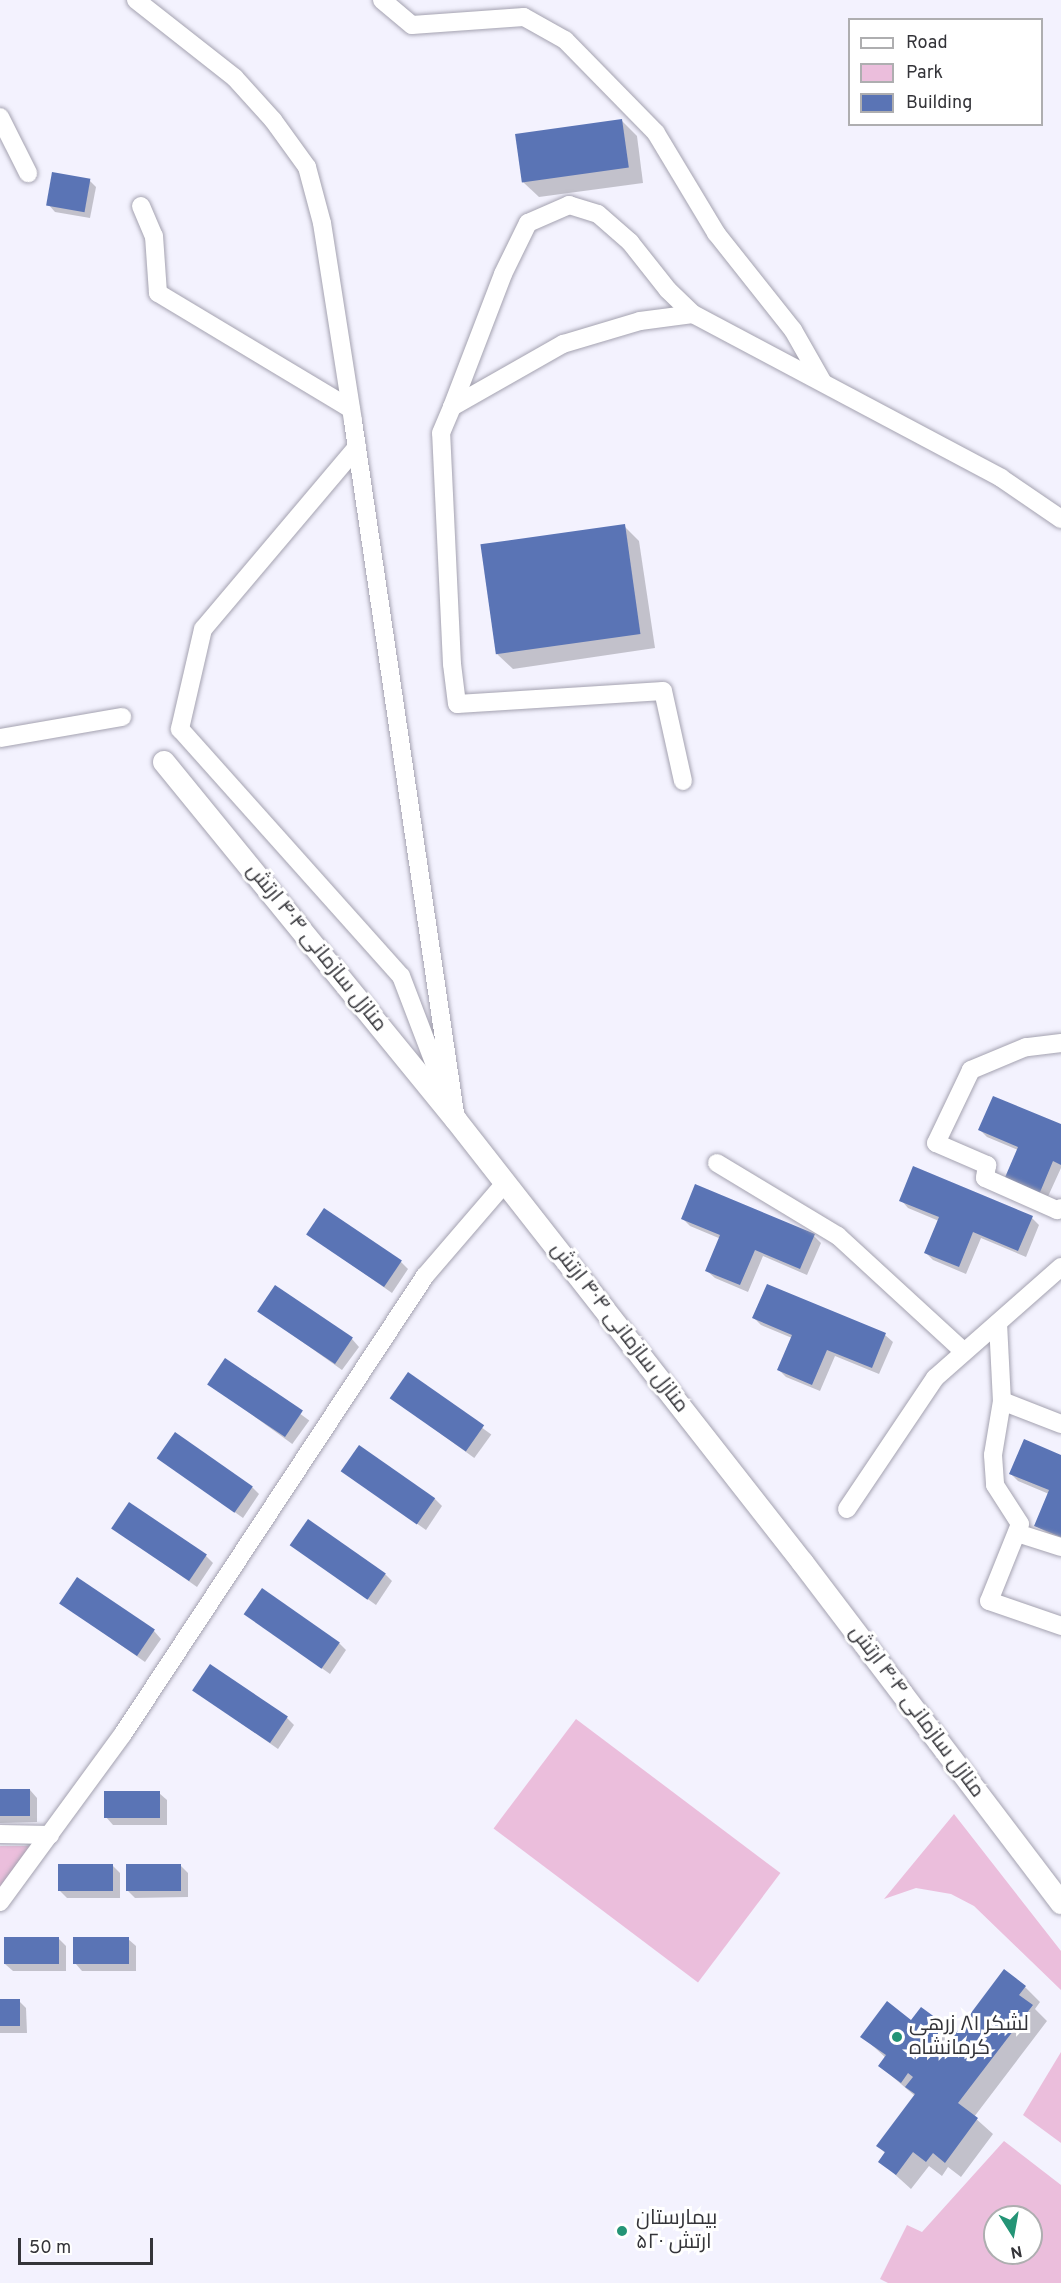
<!DOCTYPE html>
<html>
<head>
<meta charset="utf-8">
<style>
  body { margin:0 }
  #map { position:relative; width:1061px; height:2283px; overflow:hidden; background:#f3f2fe; font-family:Overpass,Cairo,sans-serif }
  div>[style] { position:absolute }
  .green>* { inset:0; background:#ebbedc; transform-origin:0 0 }
  .shadow>* { inset:0; background:#0003; transform-origin:0 0 }
  .building>* { inset:0; background:#5a74b5; transform-origin:0 0 }
  .roads { filter:drop-shadow(0 0 2px #a4a2b0) drop-shadow(0 0 2px #a4a2b0) }
  .minor>* { height:18px; margin:-9px; padding:0 9px; transform-origin:9px; border-radius:9px; background:#fff }
  .tertiary>* { height:22px; margin:-11px; padding:0 11px; transform-origin:11px; border-radius:11px; background:#fff }
  .dots>* { width:16px; height:16px; translate:-50% -50%; box-sizing:border-box; border:3px solid #fff; border-radius:50% }
  span { translate:-50% -50%; white-space:nowrap; text-align:center; line-height:1.15; -webkit-text-stroke:6px #fff; paint-order:stroke }
  .street-label { font-size:21px; color:#343439 }
  .poi-label { font-size:21px; color:#343439 }
  .left { translate:0 -50%; text-align:left }
  .legend { position:absolute; left:848px; top:18px; width:195px; height:108px; box-sizing:border-box; background:#fff; border:2px solid #aeaeb0; margin:0; padding:8px 10px; list-style:none; font-size:18px; color:#343439 }
  .legend li { display:flex; align-items:center; gap:12px; height:30px }
  .legend b { width:30px; border:2px solid #aeaeb0 }
  .north { position:absolute; left:983px; top:2205px; width:60px; height:60px; box-sizing:border-box; background:#fff; border:2px solid #aeaeb0; border-radius:50%; rotate:169deg; font-size:16px; font-weight:700; line-height:24px; text-align:center; color:#343439 }
  .north::after { content:''; display:block; margin:auto; width:21px; height:27px; background:#249476; clip-path:polygon(50% 0,100% 100%,50% 72%,0 100%) }
  .scale { position:absolute; left:18px; top:2238px; width:135px; height:27px; box-sizing:border-box; border:3px solid #343439; border-top:0; padding-left:8px; font-size:18px; line-height:21px; white-space:nowrap; color:#343439; -webkit-text-stroke:4px #fff; paint-order:stroke }
</style>
</head>
<body>
<div id="map">
  <div class="green">
    <div style="left:576px;top:1719px;width:256px;height:137px;rotate:37deg"></div>
    <div style="clip-path:polygon(954px 1814px,1061px 1951px,1061px 1990px,974px 1906px,951px 1894px,916px 1888px,884px 1899px)"></div>
    <div style="clip-path:polygon(0 1846px,30px 1846px,0 1888px)"></div>
    <div style="clip-path:polygon(1061px 2052px,1061px 2143px,1023px 2115px)"></div>
    <div style="clip-path:polygon(evenodd,1004px 2141px,1061px 2185px,1061px 2283px,888px 2283px,880px 2279px,907px 2225px,922px 2232px,1004px 2141px,995px 2217px,1031px 2217px,1031px 2253px,995px 2253px,995px 2217px)"></div>
  </div>
  <div class="shadow">
    <div style="clip-path:polygon(622px 121px,637px 136px,643px 183px,539px 197px,523px 182px)"></div>
    <div style="clip-path:polygon(89px 180px,96px 187px,90px 218px,55px 212px,48px 204px)"></div>
    <div style="clip-path:polygon(624px 526px,639px 541px,655px 648px,513px 669px,497px 654px)"></div>
    <div style="clip-path:polygon(1061px 1126px,1061px 1168px,1045px 1203px,1012px 1189px,1018px 1150px,987px 1137px,980px 1130px)"></div>
    <div style="clip-path:polygon(901px 1200px,1032px 1218px,1039px 1225px,1026px 1257px,981px 1238px,966px 1274px,933px 1260px,926px 1253px,939px 1221px,908px 1208px)"></div>
    <div style="clip-path:polygon(682px 1218px,814px 1236px,821px 1243px,807px 1275px,763px 1256px,748px 1292px,715px 1278px,707px 1271px,721px 1239px,690px 1226px)"></div>
    <div style="clip-path:polygon(308px 1234px,401px 1262px,408px 1269px,392px 1293px)"></div>
    <div style="clip-path:polygon(767px 1286px,885px 1335px,893px 1342px,879px 1374px,835px 1356px,820px 1391px,786px 1377px,779px 1370px,792px 1338px,761px 1325px,754px 1318px)"></div>
    <div style="clip-path:polygon(259px 1311px,352px 1339px,359px 1347px,342px 1370px)"></div>
    <div style="left:226px;top:1360px;width:103px;height:29px;rotate:36deg"></div>
    <div style="left:408px;top:1374px;width:103px;height:29px;rotate:36deg"></div>
    <div style="clip-path:polygon(1061px 1457px,1061px 1541px,1036px 1526px,1049px 1494px,1018px 1481px,1011px 1474px)"></div>
    <div style="clip-path:polygon(159px 1458px,252px 1487px,259px 1494px,243px 1518px)"></div>
    <div style="clip-path:polygon(342px 1471px,435px 1499px,442px 1506px,426px 1530px)"></div>
    <div style="clip-path:polygon(113px 1528px,206px 1556px,213px 1563px,197px 1587px)"></div>
    <div style="clip-path:polygon(292px 1545px,385px 1574px,392px 1581px,376px 1605px)"></div>
    <div style="clip-path:polygon(61px 1603px,154px 1631px,161px 1639px,145px 1662px)"></div>
    <div style="clip-path:polygon(246px 1614px,339px 1643px,346px 1650px,330px 1674px)"></div>
    <div style="clip-path:polygon(194px 1690px,287px 1718px,294px 1725px,278px 1749px)"></div>
    <div style="clip-path:polygon(0 1790px,30px 1790px,37px 1798px,37px 1822px,0 1823px)"></div>
    <div style="clip-path:polygon(159px 1793px,167px 1800px,167px 1825px,113px 1825px,106px 1817px)"></div>
    <div style="clip-path:polygon(180px 1865px,188px 1873px,188px 1897px,135px 1898px,127px 1890px)"></div>
    <div style="clip-path:polygon(113px 1866px,120px 1873px,120px 1898px,67px 1898px,59px 1890px)"></div>
    <div style="clip-path:polygon(59px 1939px,66px 1946px,66px 1971px,13px 1971px,5px 1964px)"></div>
    <div style="clip-path:polygon(128px 1939px,136px 1946px,136px 1971px,82px 1971px,75px 1963px)"></div>
    <div style="clip-path:polygon(1025px 1987px,1040px 2002px,1035px 2009px,1047px 2021px,974px 2117px,993px 2134px,961px 2177px,948px 2167px,942px 2176px,929px 2166px,911px 2189px,880px 2161px,886px 2154px,878px 2146px,915px 2096px,880px 2066px,886px 2058px,862px 2036px,912px 2022px,946px 2027px,955px 2036px)"></div>
    <div style="clip-path:polygon(0 2001px,19px 2001px,26px 2008px,27px 2033px,0 2033px)"></div>
  </div>
  <div class="building">
    <div style="left:622px;top:119px;width:49px;height:108px;rotate:82deg"></div>
    <div style="left:52px;top:172px;width:39px;height:34px;rotate:10deg"></div>
    <div style="left:625px;top:524px;width:111px;height:146px;rotate:82deg"></div>
    <div style="clip-path:polygon(993px 1096px,1061px 1124px,1061px 1165px,1053px 1161px,1038px 1197px,1003px 1182px,1018px 1147px,978px 1130px)"></div>
    <div style="clip-path:polygon(913px 1166px,1033px 1216px,1018px 1251px,973px 1232px,959px 1267px,924px 1253px,939px 1217px,899px 1201px)"></div>
    <div style="clip-path:polygon(695px 1184px,815px 1234px,800px 1269px,755px 1250px,740px 1285px,705px 1271px,720px 1235px,681px 1219px)"></div>
    <div style="left:324px;top:1208px;width:94px;height:32px;rotate:34deg"></div>
    <div style="clip-path:polygon(767px 1284px,886px 1333px,872px 1368px,827px 1350px,812px 1385px,777px 1370px,792px 1335px,752px 1318px)"></div>
    <div style="left:275px;top:1285px;width:94px;height:32px;rotate:34deg"></div>
    <div style="left:225px;top:1358px;width:94px;height:32px;rotate:34deg"></div>
    <div style="left:408px;top:1372px;width:93px;height:32px;rotate:35deg"></div>
    <div style="left:175px;top:1432px;width:95px;height:32px;rotate:35deg"></div>
    <div style="clip-path:polygon(1024px 1439px,1061px 1455px,1061px 1537px,1034px 1526px,1049px 1490px,1009px 1474px)"></div>
    <div style="left:359px;top:1445px;width:93px;height:32px;rotate:35deg"></div>
    <div style="left:129px;top:1502px;width:94px;height:32px;rotate:34deg"></div>
    <div style="left:308px;top:1519px;width:95px;height:32px;rotate:35deg"></div>
    <div style="left:77px;top:1577px;width:94px;height:32px;rotate:34deg"></div>
    <div style="left:262px;top:1588px;width:95px;height:32px;rotate:35deg"></div>
    <div style="left:210px;top:1664px;width:94px;height:32px;rotate:34deg"></div>
    <div style="left:0;top:1789px;width:30px;height:27px"></div>
    <div style="left:104px;top:1791px;width:56px;height:27px"></div>
    <div style="left:58px;top:1864px;width:55px;height:27px"></div>
    <div style="left:126px;top:1864px;width:55px;height:27px"></div>
    <div style="left:4px;top:1937px;width:55px;height:27px"></div>
    <div style="left:73px;top:1937px;width:56px;height:27px"></div>
    <div style="clip-path:polygon(1004px 1969px,1026px 1986px,1019px 1995px,1033px 2005px,958px 2103px,978px 2118px,945px 2163px,933px 2153px,926px 2162px,913px 2152px,896px 2175px,878px 2162px,885px 2152px,876px 2146px,915px 2094px,905px 2087px,913px 2077px,908px 2073px,901px 2083px,878px 2066px,886px 2055px,860px 2037px,887px 2001px,911px 2020px,921px 2007px,947px 2026px,938px 2038px,947px 2045px)"></div>
    <div style="left:0;top:1999px;width:20px;height:27px"></div>
  </div>
  <div class="roads">
    <div class="minor">
      <div style="left:136px;top:0;width:126px;rotate:38.2deg"></div>
      <div style="left:235px;top:78px;width:57px;rotate:47.9deg"></div>
      <div style="left:273px;top:120px;width:58px;rotate:54.1deg"></div>
      <div style="left:307px;top:167px;width:58px;rotate:75deg"></div>
      <div style="left:322px;top:223px;width:200px;rotate:81.1deg"></div>
      <div style="left:353px;top:421px;width:707px;rotate:81.62deg"></div>
      <div style="left:382px;top:0;width:39px;rotate:40deg"></div>
      <div style="left:412px;top:25px;width:112px;rotate:-4.1deg"></div>
      <div style="left:524px;top:17px;width:47px;rotate:29.3deg"></div>
      <div style="left:565px;top:40px;width:130px;rotate:45.6deg"></div>
      <div style="left:656px;top:133px;width:117px;rotate:59deg"></div>
      <div style="left:716px;top:233px;width:124px;rotate:51.6deg"></div>
      <div style="left:793px;top:330px;width:59px;rotate:60.4deg"></div>
      <div style="left:0;top:117px;width:63px;rotate:63.4deg"></div>
      <div style="left:141px;top:206px;width:33px;rotate:67deg"></div>
      <div style="left:154px;top:236px;width:57px;rotate:86deg"></div>
      <div style="left:158px;top:293px;width:225px;rotate:31deg"></div>
      <div style="left:452px;top:407px;width:142px;rotate:-69deg"></div>
      <div style="left:503px;top:274px;width:57px;rotate:-63.9deg"></div>
      <div style="left:528px;top:223px;width:45px;rotate:-23.7deg"></div>
      <div style="left:569px;top:205px;width:30px;rotate:17deg"></div>
      <div style="left:598px;top:214px;width:43px;rotate:41.2deg"></div>
      <div style="left:630px;top:242px;width:61px;rotate:51.6deg"></div>
      <div style="left:668px;top:290px;width:35px;rotate:44deg"></div>
      <div style="left:357px;top:447px;width:238px;rotate:130.2deg"></div>
      <div style="left:203px;top:629px;width:103px;rotate:103deg"></div>
      <div style="left:180px;top:729px;width:331px;rotate:48.2deg"></div>
      <div style="left:401px;top:976px;width:118px;rotate:69.1deg"></div>
      <div style="left:0;top:738px;width:124px;rotate:-9.8deg"></div>
      <div style="left:683px;top:781px;width:92px;rotate:-102.5deg"></div>
      <div style="left:663px;top:691px;width:206px;rotate:176.4deg"></div>
      <div style="left:457px;top:704px;width:40px;rotate:-97.1deg"></div>
      <div style="left:452px;top:664px;width:231px;rotate:-92.7deg"></div>
      <div style="left:441px;top:433px;width:28px;rotate:-67deg"></div>
      <div style="left:452px;top:407px;width:128px;rotate:-29.6deg"></div>
      <div style="left:563px;top:344px;width:80px;rotate:-16.6deg"></div>
      <div style="left:640px;top:321px;width:53px;rotate:-7.5deg"></div>
      <div style="left:693px;top:314px;width:349px;rotate:28deg"></div>
      <div style="left:1001px;top:478px;width:73px;rotate:34.3deg"></div>
      <div style="left:1061px;top:1043px;width:35px;rotate:173deg"></div>
      <div style="left:1026px;top:1047px;width:60px;rotate:157.3deg"></div>
      <div style="left:971px;top:1070px;width:81px;rotate:115.6deg"></div>
      <div style="left:936px;top:1143px;width:56px;rotate:23.3deg"></div>
      <div style="left:987px;top:1165px;width:13px;rotate:99deg"></div>
      <div style="left:985px;top:1178px;width:79px;rotate:24deg"></div>
      <div style="left:1057px;top:1210px;width:4px;rotate:-27deg"></div>
      <div style="left:717px;top:1163px;width:141px;rotate:31.1deg"></div>
      <div style="left:838px;top:1236px;width:171px;rotate:42.6deg"></div>
      <div style="left:998px;top:1323px;width:78px;rotate:87.1deg"></div>
      <div style="left:1002px;top:1401px;width:55px;rotate:99.5deg"></div>
      <div style="left:993px;top:1455px;width:30px;rotate:86deg"></div>
      <div style="left:995px;top:1485px;width:46px;rotate:57.3deg"></div>
      <div style="left:1020px;top:1524px;width:83px;rotate:111.9deg"></div>
      <div style="left:989px;top:1601px;width:76px;rotate:19.1deg"></div>
      <div style="left:1002px;top:1401px;width:63px;rotate:21.3deg"></div>
      <div style="left:847px;top:1509px;width:158px;rotate:-56.1deg"></div>
      <div style="left:935px;top:1378px;width:168px;rotate:-41.4deg"></div>
      <div style="left:1017px;top:1533px;width:46px;rotate:17.7deg"></div>
      <div style="left:0;top:1834px;width:50px;rotate:1.1deg"></div>
      <div style="left:0;top:1902px;width:208px;rotate:-53.8deg"></div>
      <div style="left:123px;top:1734px;width:549px;rotate:-56.6deg"></div>
      <div style="left:425px;top:1276px;width:123px;rotate:-49.3deg"></div>
    </div>
    <div class="tertiary">
      <div style="left:164px;top:762px;width:462px;rotate:50.8deg"></div>
      <div style="left:456px;top:1120px;width:563px;rotate:51.93deg"></div>
      <div style="left:803px;top:1563px;width:427px;rotate:52.8deg"></div>
    </div>
  </div>
  <div class="dots">
    <div style="left:897px;top:2037px;background:#249476"></div>
    <div style="left:622px;top:2231px;background:#249476"></div>
  </div>
  <div class="street-label">
    <span style="left:316px;top:948px;rotate:51deg">منازل سازمانی ۴۰۴ ارتش</span>
    <span style="left:619px;top:1328px;rotate:52deg">منازل سازمانی ۴۰۴ ارتش</span>
    <span style="left:916px;top:1712px;rotate:53deg">منازل سازمانی ۴۰۴ ارتش</span>
  </div>
  <div class="poi-label">
    <span class="left" style="left:909px;top:2037px">لشکر ۸۱ زرهی<br>کرمانشاه</span>
    <span class="left" style="left:636px;top:2231px">بیمارستان<br>۵۲۰ ارتش</span>
  </div>
  <ul class="legend">
  <li><b style="height:8px;background:#fff"></b>Road</li>
  <li><b style="height:16px;background:#ebbedc"></b>Park</li>
  <li><b style="height:16px;background:#5a74b5"></b>Building</li>
  </ul>
  <div class="north">N</div>
  <div class="scale">50 m</div>
</div>
</body>
</html>
